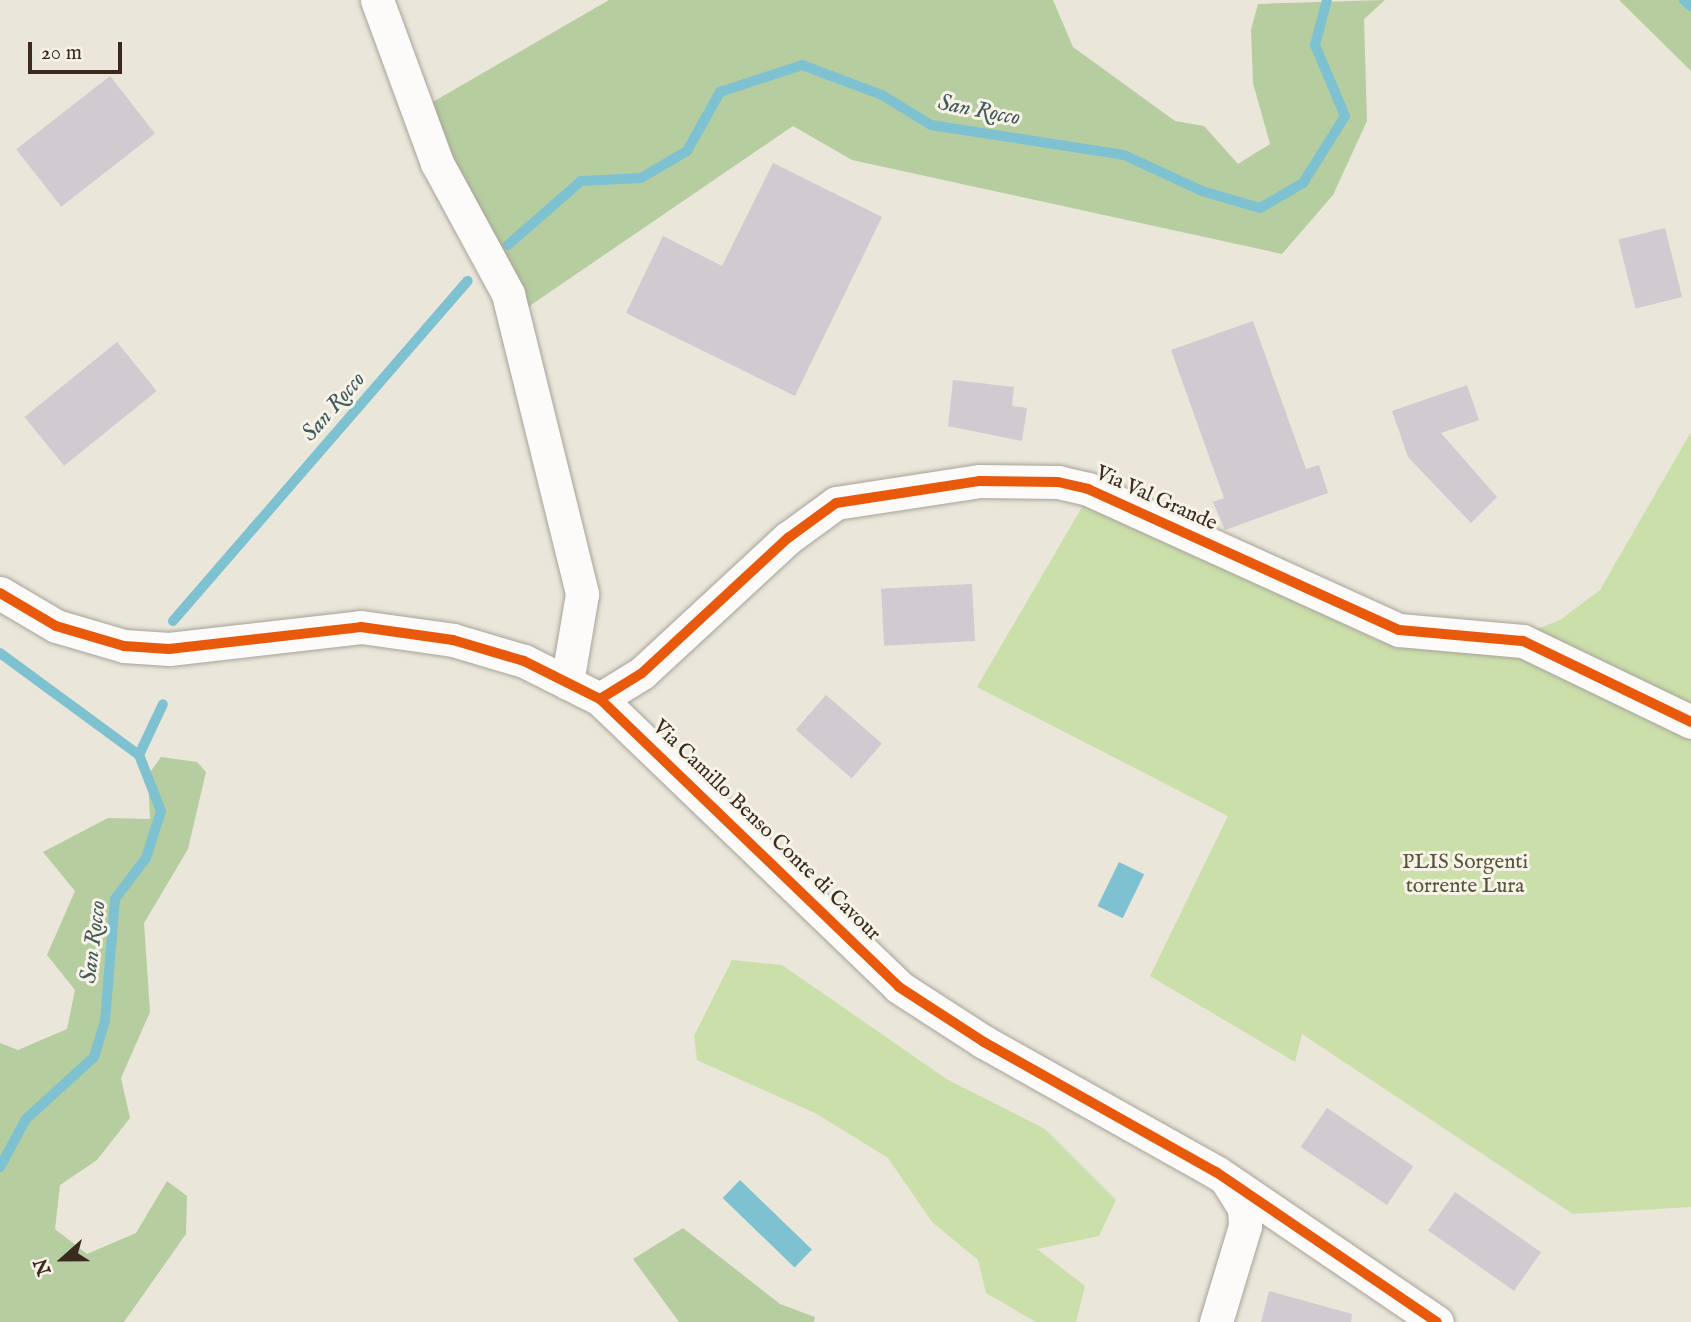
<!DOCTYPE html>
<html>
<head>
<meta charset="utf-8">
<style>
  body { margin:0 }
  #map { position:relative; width:1691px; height:1322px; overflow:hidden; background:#eae6d9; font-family:"IM FELL English",serif }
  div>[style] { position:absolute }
  .green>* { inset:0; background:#cbdfaa }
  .forest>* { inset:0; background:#b6cda0 }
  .water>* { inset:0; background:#7ec2d2; transform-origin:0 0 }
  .stream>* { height:10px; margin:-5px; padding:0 5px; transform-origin:5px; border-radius:5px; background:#7ec2d2 }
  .building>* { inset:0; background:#d0cad1; transform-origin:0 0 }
  .roads { filter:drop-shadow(0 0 2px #a7a39a) drop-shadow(0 0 2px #a7a39a) }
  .minor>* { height:33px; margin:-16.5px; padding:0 16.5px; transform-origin:16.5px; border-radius:16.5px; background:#fcfbf9 }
  .cycleway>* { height:10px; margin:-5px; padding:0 5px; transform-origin:5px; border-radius:5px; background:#e8590c }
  span { translate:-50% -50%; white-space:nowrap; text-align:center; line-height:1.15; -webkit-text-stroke:6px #f7f3e8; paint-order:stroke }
  .street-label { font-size:21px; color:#3b2a1e }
  .park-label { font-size:21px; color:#585638 }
  .water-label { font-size:23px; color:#425a5c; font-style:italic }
  .north { position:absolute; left:28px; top:1224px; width:70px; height:70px; -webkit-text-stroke:5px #f7f3e8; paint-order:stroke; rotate:249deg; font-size:19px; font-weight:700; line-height:28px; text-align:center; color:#3b2a1e }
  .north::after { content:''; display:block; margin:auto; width:24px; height:32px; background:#3b2a1e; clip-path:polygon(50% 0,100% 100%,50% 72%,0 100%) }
  .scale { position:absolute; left:28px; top:42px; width:94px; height:32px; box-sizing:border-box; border:4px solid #3b2a1e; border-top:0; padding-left:9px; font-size:21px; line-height:24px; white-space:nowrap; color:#3b2a1e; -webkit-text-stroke:5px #f7f3e8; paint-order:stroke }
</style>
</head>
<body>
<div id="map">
  <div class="green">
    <div style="clip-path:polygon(1691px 432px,1691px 1207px,1573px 1214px,1302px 1034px,1295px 1062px,1150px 976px,1228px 816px,977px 687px,1085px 502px,1126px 512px,1376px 640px,1412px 647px,1532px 631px,1560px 620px,1600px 590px)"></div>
    <div style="clip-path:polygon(732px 960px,782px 965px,948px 1080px,1045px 1129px,1116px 1200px,1099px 1236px,1037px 1249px,1085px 1286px,1076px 1322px,1036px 1322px,986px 1293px,978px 1260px,932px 1222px,888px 1158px,817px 1114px,697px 1060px,694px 1036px)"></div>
  </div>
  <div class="forest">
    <div style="clip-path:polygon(609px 0,1053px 0,1073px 47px,1175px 121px,1204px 126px,1238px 164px,1270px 144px,1253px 83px,1251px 30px,1258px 4px,1385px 0,1364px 19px,1367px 121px,1333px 195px,1282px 254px,852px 160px,793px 126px,528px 307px,419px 110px)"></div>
    <div style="clip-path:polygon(1619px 0,1691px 0,1691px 71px)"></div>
    <div style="clip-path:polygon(161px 757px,197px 762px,206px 772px,188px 849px,144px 923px,150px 1012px,121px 1078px,130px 1118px,97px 1160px,60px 1185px,55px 1229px,87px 1254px,136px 1233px,167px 1181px,187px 1196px,186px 1234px,124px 1322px,0 1322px,0 1043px,18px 1050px,67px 1029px,75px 990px,47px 955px,75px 891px,43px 852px,108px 818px,150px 819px,148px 775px)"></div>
    <div style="clip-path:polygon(683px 1228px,780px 1304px,815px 1317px,814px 1322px,679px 1322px,633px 1259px)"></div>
  </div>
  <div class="water">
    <div style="left:1119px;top:862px;width:28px;height:49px;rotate:26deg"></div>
    <div style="left:740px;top:1180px;width:100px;height:25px;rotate:44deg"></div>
  </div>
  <div class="stream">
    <div style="left:1684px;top:0;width:9px;rotate:41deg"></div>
    <div style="left:508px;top:245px;width:97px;rotate:-41.2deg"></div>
    <div style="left:581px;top:181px;width:60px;rotate:-2.9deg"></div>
    <div style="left:641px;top:178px;width:53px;rotate:-30.4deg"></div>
    <div style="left:687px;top:151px;width:68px;rotate:-60.8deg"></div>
    <div style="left:720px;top:92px;width:86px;rotate:-18.2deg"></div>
    <div style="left:802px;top:65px;width:85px;rotate:20.6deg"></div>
    <div style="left:882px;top:95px;width:57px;rotate:31.5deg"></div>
    <div style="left:931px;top:125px;width:195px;rotate:8.8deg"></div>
    <div style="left:1124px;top:155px;width:86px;rotate:24.8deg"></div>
    <div style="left:1202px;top:191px;width:60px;rotate:16.3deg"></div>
    <div style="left:1260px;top:208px;width:50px;rotate:-30.2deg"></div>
    <div style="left:1303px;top:183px;width:79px;rotate:-57.9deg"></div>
    <div style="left:1345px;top:116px;width:77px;rotate:-112.9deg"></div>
    <div style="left:1315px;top:45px;width:47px;rotate:-75.1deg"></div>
    <div style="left:173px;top:621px;width:450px;rotate:-49.1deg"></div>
    <div style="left:0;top:653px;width:172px;rotate:36.3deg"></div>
    <div style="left:0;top:1167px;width:55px;rotate:-61.6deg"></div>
    <div style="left:26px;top:1119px;width:92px;rotate:-42.4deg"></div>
    <div style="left:94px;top:1057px;width:38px;rotate:-73deg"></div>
    <div style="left:105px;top:1021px;width:122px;rotate:-85.3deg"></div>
    <div style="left:115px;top:899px;width:51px;rotate:-52.9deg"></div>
    <div style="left:146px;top:858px;width:49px;rotate:-72.3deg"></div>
    <div style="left:161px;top:811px;width:60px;rotate:-111.4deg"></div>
    <div style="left:139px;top:755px;width:56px;rotate:-64.8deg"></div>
  </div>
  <div class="building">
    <div style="left:110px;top:76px;width:73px;height:119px;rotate:52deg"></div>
    <div style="clip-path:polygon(773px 163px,882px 217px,795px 396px,626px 313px,663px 236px,722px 266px)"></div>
    <div style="left:1665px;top:228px;width:71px;height:48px;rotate:76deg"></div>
    <div style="clip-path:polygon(1253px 321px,1306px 469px,1319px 465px,1328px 493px,1225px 530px,1213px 502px,1224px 498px,1171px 350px)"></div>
    <div style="left:117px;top:342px;width:63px;height:119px;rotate:51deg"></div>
    <div style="clip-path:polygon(953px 380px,1014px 387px,1012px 406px,1027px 408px,1022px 441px,948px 426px)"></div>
    <div style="clip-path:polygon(1467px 385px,1479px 420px,1441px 433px,1497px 497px,1471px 523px,1408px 457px,1392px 411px)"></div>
    <div style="left:972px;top:584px;width:57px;height:91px;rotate:87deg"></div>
    <div style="left:826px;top:695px;width:74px;height:46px;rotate:41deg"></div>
    <div style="left:1327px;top:1108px;width:104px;height:47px;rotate:34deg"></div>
    <div style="left:1455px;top:1192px;width:105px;height:47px;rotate:35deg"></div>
    <div style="clip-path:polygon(1269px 1291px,1352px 1314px,1351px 1322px,1261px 1322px)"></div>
  </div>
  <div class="roads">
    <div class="minor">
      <div style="left:377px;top:0;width:174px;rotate:69.8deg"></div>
      <div style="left:437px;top:163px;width:149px;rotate:61.5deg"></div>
      <div style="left:508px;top:294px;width:309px;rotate:76.1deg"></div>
      <div style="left:582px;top:594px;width:90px;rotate:99.6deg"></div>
      <div style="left:0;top:593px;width:65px;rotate:30.5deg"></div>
      <div style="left:56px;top:626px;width:71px;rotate:16.4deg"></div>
      <div style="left:124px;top:646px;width:45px;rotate:3.8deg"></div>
      <div style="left:169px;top:649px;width:193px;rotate:-6.5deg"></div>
      <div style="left:361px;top:627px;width:93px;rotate:8deg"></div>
      <div style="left:453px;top:640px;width:74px;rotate:16.5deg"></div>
      <div style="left:524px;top:661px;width:85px;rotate:26.6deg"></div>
      <div style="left:600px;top:699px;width:415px;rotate:43.9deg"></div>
      <div style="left:899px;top:987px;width:101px;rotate:32.9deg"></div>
      <div style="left:984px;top:1042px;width:266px;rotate:29.3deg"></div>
      <div style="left:1216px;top:1172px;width:267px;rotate:34.2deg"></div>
      <div style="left:600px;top:699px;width:49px;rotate:-31.8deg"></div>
      <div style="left:642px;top:673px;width:199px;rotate:-42.8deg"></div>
      <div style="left:788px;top:538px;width:59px;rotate:-36.1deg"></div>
      <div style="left:836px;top:503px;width:146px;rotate:-8.7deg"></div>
      <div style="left:980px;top:481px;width:78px;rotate:0.7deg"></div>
      <div style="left:1058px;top:482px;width:31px;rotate:13deg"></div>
      <div style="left:1088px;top:489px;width:341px;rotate:24.4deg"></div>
      <div style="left:1399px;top:630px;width:124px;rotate:5.1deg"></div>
      <div style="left:1523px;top:641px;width:187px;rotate:25.7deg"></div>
      <div style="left:1216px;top:1322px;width:100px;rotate:-73.2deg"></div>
      <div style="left:1245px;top:1226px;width:18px;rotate:-93deg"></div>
      <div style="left:1244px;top:1208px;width:31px;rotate:-122deg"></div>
    </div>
  </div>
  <div class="cycleway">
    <div style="left:0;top:593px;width:65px;rotate:30.5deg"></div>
    <div style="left:56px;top:626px;width:71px;rotate:16.4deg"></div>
    <div style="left:124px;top:646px;width:45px;rotate:3.8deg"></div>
    <div style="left:169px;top:649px;width:193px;rotate:-6.5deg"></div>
    <div style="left:361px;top:627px;width:93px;rotate:8deg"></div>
    <div style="left:453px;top:640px;width:74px;rotate:16.5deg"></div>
    <div style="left:524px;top:661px;width:85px;rotate:26.6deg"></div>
    <div style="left:600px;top:699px;width:415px;rotate:43.9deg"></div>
    <div style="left:899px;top:987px;width:101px;rotate:32.9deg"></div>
    <div style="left:984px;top:1042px;width:266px;rotate:29.3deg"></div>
    <div style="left:1216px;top:1172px;width:267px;rotate:34.2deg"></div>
    <div style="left:600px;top:699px;width:49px;rotate:-31.8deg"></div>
    <div style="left:642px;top:673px;width:199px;rotate:-42.8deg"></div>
    <div style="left:788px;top:538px;width:59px;rotate:-36.1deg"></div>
    <div style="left:836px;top:503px;width:146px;rotate:-8.7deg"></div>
    <div style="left:980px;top:481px;width:78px;rotate:0.7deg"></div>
    <div style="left:1058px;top:482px;width:31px;rotate:13deg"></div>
    <div style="left:1088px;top:489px;width:341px;rotate:24.4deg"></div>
    <div style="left:1399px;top:630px;width:124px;rotate:5.1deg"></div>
    <div style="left:1523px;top:641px;width:187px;rotate:25.7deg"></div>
  </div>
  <div class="street-label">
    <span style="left:1156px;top:499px;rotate:24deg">Via Val Grande</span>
    <span style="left:766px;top:831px;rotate:44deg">Via Camillo Benso Conte di Cavour</span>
  </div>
  <div class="park-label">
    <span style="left:1465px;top:875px">PLIS Sorgenti<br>torrente Lura</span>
  </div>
  <div class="water-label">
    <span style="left:979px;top:111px;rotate:11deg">San Rocco</span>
    <span style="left:334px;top:407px;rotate:-49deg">San Rocco</span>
    <span style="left:94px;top:942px;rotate:-83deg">San Rocco</span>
  </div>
  <div class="north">N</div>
  <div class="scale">20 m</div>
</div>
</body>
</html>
